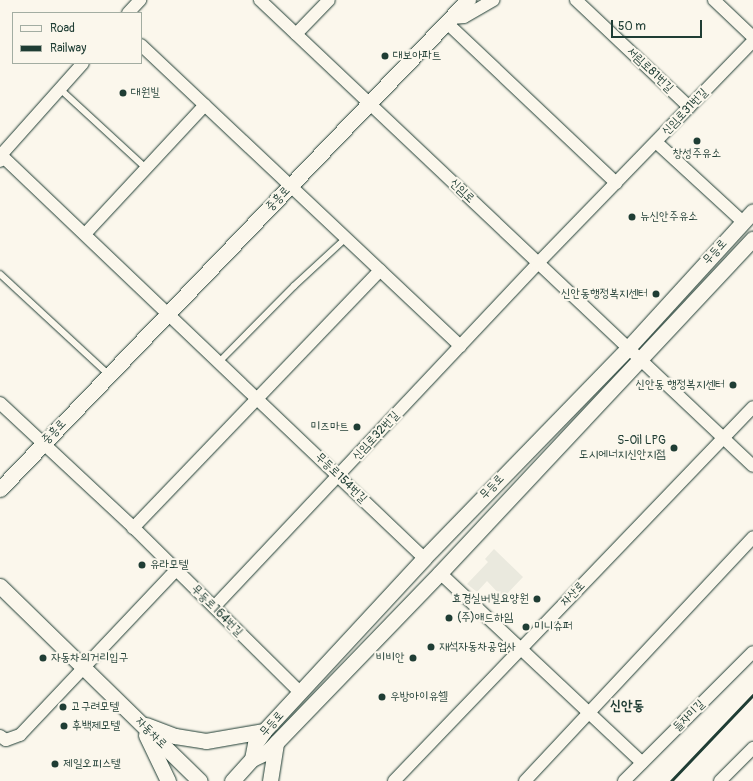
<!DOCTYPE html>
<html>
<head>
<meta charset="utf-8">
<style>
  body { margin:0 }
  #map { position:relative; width:753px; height:781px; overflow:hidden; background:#fbf7ec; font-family:Pangolin,"Poor Story",sans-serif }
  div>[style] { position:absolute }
  .built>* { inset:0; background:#eae9de }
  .roads { filter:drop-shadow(0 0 1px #1f3d34) drop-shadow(0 0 1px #1f3d34) }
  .service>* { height:6px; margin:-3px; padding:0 3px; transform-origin:3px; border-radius:3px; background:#fbf7ec }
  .minor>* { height:12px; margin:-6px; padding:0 6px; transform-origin:6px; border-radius:6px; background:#fbf7ec }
  .tertiary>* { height:15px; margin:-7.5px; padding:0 7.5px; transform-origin:7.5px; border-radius:7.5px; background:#fbf7ec }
  .rail>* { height:3px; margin:-1.5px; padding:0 1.5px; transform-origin:1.5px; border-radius:1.5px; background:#1f3d34 }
  .dots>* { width:11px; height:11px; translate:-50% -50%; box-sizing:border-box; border:2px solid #fbf7ec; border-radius:50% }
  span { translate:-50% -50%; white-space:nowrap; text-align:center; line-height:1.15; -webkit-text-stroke:4px #fbf7ec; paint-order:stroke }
  .poi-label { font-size:12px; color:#1f3d34 }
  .left { translate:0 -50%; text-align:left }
  .right { translate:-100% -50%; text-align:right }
  .street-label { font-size:12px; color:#1f3d34 }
  .quarter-label { font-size:14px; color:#1f3d34; font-weight:700 }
  .legend { position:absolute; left:12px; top:12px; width:130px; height:52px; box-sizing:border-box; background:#fbf7ec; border:1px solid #a3ada2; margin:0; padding:5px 7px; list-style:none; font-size:12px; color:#1f3d34 }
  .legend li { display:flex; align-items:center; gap:8px; height:20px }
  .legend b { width:20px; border:1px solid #a3ada2 }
  .scale { position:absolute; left:611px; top:20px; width:91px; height:18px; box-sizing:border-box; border:2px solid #1f3d34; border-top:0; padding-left:5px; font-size:12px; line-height:14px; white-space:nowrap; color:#1f3d34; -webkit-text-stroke:3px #fbf7ec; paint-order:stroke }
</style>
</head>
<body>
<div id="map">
  <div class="built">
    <div style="clip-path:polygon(494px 549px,523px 577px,503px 598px,487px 581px,477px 592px,467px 584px,488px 562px,485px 559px)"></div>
  </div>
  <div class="roads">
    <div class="service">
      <div style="left:60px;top:89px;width:117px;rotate:42.6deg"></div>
      <div style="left:0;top:274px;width:149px;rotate:42.8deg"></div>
      <div style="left:219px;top:362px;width:107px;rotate:-45.4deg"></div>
      <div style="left:294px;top:286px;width:71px;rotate:-42.7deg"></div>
    </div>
    <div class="minor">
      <div style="left:260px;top:0;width:678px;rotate:43.39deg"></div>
      <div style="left:576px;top:0;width:156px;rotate:43.4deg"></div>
      <div style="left:714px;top:0;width:54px;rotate:43.5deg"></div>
      <div style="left:128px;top:13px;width:18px;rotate:-47deg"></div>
      <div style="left:452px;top:18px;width:12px;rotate:-5deg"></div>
      <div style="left:464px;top:17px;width:34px;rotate:-30deg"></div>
      <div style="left:447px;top:23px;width:233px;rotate:43.4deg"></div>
      <div style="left:296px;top:34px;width:47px;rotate:-45.9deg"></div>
      <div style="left:141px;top:45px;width:439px;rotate:43.3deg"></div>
      <div style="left:656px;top:142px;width:118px;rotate:42.6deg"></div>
      <div style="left:0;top:154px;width:586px;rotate:43.62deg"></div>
      <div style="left:0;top:161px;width:6px;rotate:-81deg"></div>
      <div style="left:1px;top:155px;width:123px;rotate:-48.3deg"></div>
      <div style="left:85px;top:234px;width:176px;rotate:-47.1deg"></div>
      <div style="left:0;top:403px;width:185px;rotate:43deg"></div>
      <div style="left:135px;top:529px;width:233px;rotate:44.7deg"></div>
      <div style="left:133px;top:528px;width:357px;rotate:-46.2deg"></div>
      <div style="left:440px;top:573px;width:277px;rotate:43.2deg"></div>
      <div style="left:214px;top:607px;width:471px;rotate:-46.7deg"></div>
      <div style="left:537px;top:264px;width:310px;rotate:-45.9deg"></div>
      <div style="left:0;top:736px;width:7px;rotate:34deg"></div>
      <div style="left:6px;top:740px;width:15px;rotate:-20deg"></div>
      <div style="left:20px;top:735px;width:227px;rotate:-46.6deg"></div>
      <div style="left:394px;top:781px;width:518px;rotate:-46.17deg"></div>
      <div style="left:525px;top:781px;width:334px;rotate:-46.9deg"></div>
      <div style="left:624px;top:781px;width:182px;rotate:-45deg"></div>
      <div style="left:720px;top:781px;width:47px;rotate:-45deg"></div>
    </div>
    <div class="tertiary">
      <div style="left:0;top:489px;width:677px;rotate:-46.26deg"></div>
      <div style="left:0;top:586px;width:279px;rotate:44.3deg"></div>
      <div style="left:146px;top:725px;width:31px;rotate:21deg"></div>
      <div style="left:175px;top:736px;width:31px;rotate:9deg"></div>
      <div style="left:206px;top:741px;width:59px;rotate:-9.8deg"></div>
      <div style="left:146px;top:735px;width:51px;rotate:64.4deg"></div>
      <div style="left:252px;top:759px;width:15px;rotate:-79deg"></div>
      <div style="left:255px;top:744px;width:16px;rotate:-55deg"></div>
      <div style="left:264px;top:731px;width:236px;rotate:-47.2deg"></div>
      <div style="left:424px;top:558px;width:293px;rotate:-45.8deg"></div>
      <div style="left:628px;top:348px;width:185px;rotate:-47.6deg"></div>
      <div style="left:232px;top:781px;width:30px;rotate:-48deg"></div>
      <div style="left:252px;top:759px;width:17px;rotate:-25deg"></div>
      <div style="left:267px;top:752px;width:249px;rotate:-46deg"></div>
      <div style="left:440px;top:573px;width:458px;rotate:-46.9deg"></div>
      <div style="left:270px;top:781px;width:39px;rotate:-81deg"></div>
    </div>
  </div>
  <div class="rail">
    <div style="left:671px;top:781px;width:119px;rotate:-46.4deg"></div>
  </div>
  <div class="dots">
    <div style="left:385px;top:56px;background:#1f3d34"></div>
    <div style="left:123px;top:93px;background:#1f3d34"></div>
    <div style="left:697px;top:141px;background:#1f3d34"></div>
    <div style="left:632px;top:217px;background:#1f3d34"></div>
    <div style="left:656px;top:294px;background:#1f3d34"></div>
    <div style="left:733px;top:385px;background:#1f3d34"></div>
    <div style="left:357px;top:427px;background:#1f3d34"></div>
    <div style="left:674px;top:448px;background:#1f3d34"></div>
    <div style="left:142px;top:565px;background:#1f3d34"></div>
    <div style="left:537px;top:599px;background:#1f3d34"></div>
    <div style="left:449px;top:618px;background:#1f3d34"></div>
    <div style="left:526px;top:627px;background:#1f3d34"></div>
    <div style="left:431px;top:647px;background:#1f3d34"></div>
    <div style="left:43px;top:658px;background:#1f3d34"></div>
    <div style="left:413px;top:658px;background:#1f3d34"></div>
    <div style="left:382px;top:697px;background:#1f3d34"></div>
    <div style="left:63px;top:707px;background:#1f3d34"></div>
    <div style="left:64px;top:726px;background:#1f3d34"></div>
    <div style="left:55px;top:764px;background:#1f3d34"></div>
  </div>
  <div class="poi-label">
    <span class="left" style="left:393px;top:56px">대보아파트</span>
    <span class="left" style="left:131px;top:93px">대원빌</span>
    <span style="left:697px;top:154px">창성주유소</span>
    <span class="left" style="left:640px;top:217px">뉴신안주유소</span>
    <span class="right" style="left:648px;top:294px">신안동행정복지센터</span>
    <span class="right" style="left:725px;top:385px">신안동 행정복지센터</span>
    <span class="right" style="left:349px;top:427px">미즈마트</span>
    <span class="right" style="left:666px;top:448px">S-Oil LPG<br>도시에너지신안지점</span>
    <span class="left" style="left:150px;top:565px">유라모텔</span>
    <span class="right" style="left:529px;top:599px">효경실버빌요양원</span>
    <span class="left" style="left:457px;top:618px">(주)애드하임</span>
    <span class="left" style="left:534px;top:627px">미니슈퍼</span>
    <span class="left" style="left:439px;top:647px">재석자동차공업사</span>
    <span class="left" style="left:51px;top:658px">자동차의거리입구</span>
    <span class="right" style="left:405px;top:658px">비비안</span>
    <span class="left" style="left:390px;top:697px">우방아이유쉘</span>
    <span class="left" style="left:71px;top:707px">고구려모텔</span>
    <span class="left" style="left:72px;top:726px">후백제모텔</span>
    <span class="left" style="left:63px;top:764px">제일오피스텔</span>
  </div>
  <div class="street-label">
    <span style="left:650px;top:70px;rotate:44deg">서림로81번길</span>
    <span style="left:685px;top:112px;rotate:-46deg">신임로31번길</span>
    <span style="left:462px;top:191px;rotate:44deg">신임로</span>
    <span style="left:278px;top:199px;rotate:-46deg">중흥로</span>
    <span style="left:715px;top:252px;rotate:-47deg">무등로</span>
    <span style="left:54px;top:432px;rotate:-46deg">중흥로</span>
    <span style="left:376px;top:436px;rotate:-47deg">신임로32번길</span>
    <span style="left:341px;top:478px;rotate:44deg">무등로154번길</span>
    <span style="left:492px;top:487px;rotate:-46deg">무등로</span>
    <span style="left:573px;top:594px;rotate:-46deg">자산로</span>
    <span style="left:217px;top:611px;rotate:45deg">무등로164번길</span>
    <span style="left:689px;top:716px;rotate:-45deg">들자미길</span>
    <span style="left:272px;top:724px;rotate:-48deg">무등로</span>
    <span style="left:151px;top:733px;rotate:45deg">자동차로</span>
  </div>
  <div class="quarter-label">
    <span style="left:627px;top:706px">신안동</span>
  </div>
  <ul class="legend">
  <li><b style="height:5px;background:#fbf7ec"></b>Road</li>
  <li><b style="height:5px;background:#1f3d34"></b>Railway</li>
  </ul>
  <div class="scale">50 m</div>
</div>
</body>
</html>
